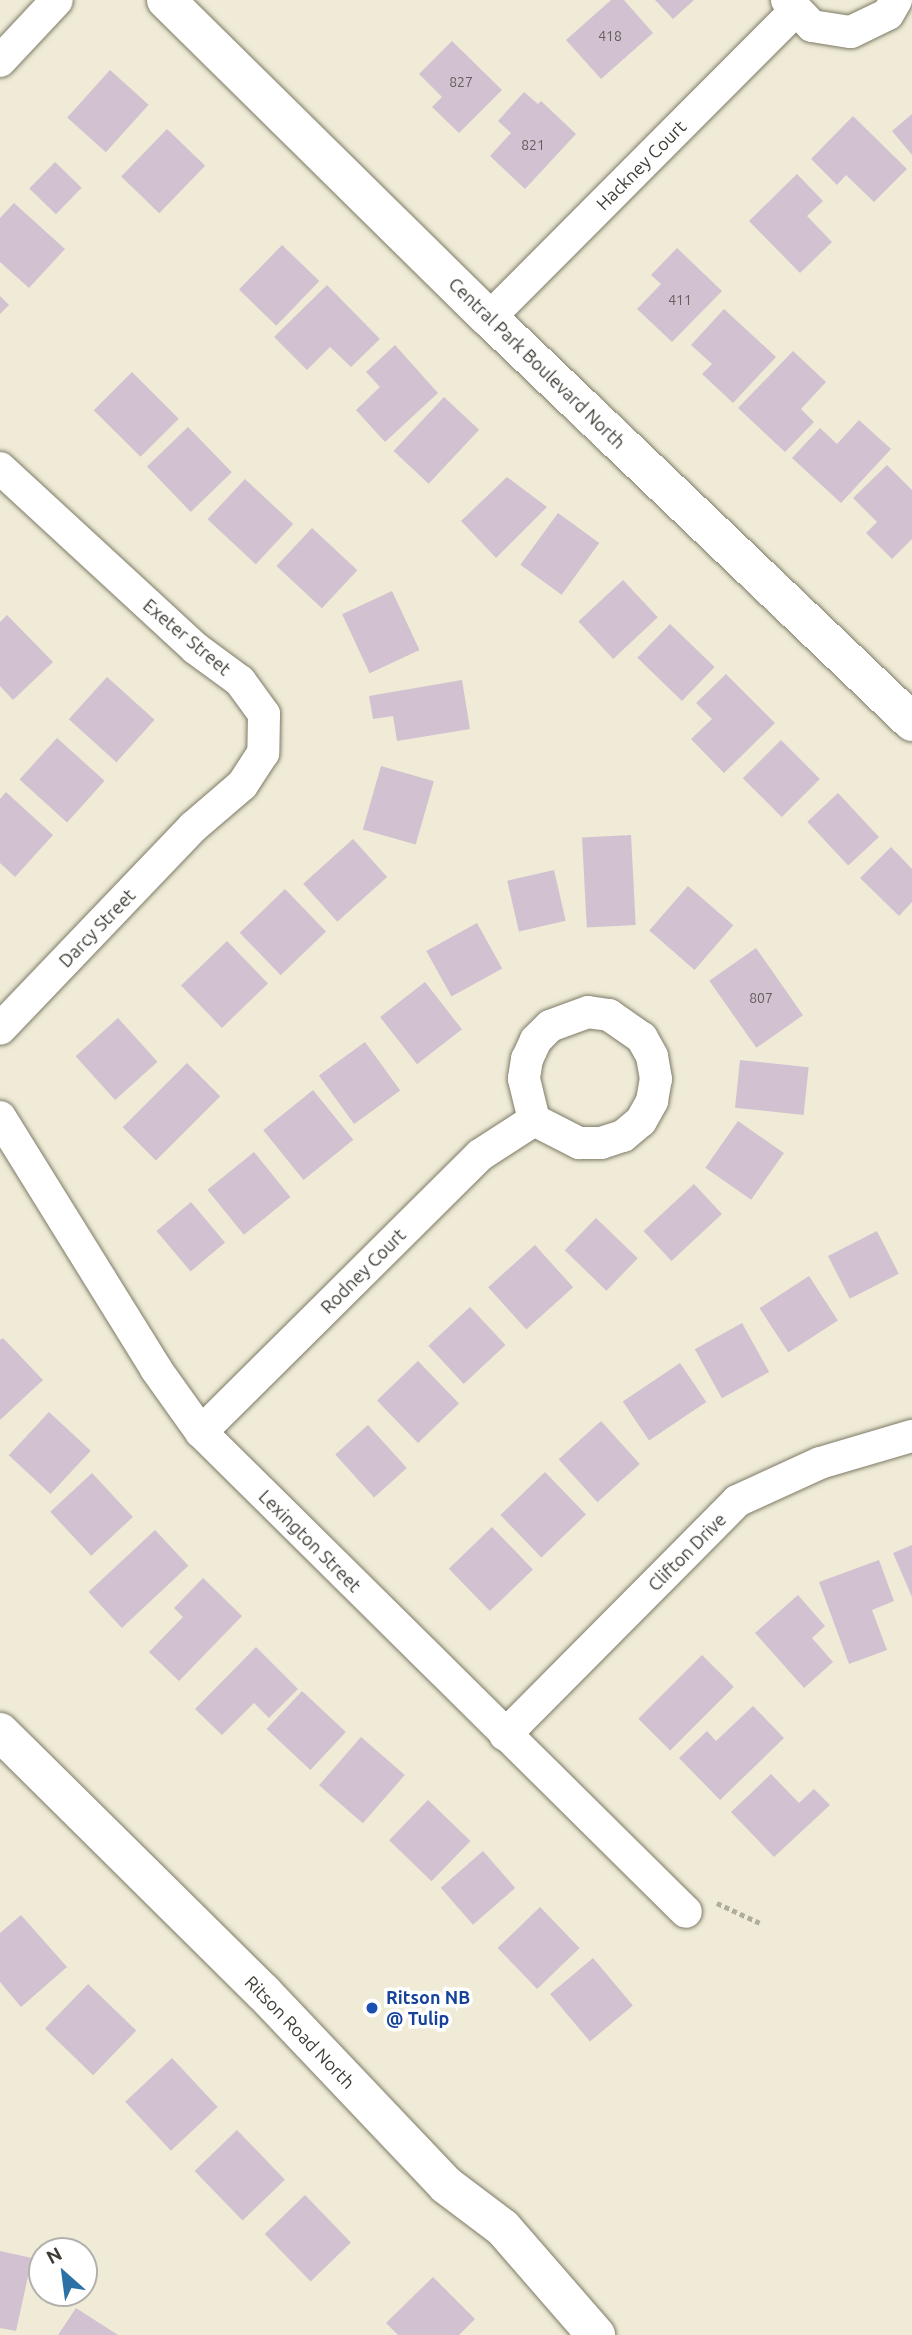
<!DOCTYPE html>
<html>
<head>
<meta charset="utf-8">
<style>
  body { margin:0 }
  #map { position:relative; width:912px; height:2335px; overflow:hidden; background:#efebd6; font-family:Ubuntu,sans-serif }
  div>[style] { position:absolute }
  .building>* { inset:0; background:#d2c2d1; transform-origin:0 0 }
  .path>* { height:4.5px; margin-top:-2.25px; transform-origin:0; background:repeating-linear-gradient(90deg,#b1ad9d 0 5px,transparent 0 8.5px) }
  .roads { filter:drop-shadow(0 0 2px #7d7a67) drop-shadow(0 0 2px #7d7a67) }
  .minor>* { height:32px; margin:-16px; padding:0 16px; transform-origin:16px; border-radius:16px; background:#fff }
  .tertiary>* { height:38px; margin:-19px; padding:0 19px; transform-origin:19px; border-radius:19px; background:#fff }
  .secondary>* { height:38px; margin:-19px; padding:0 19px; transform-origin:19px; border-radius:19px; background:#fff }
  .dots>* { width:19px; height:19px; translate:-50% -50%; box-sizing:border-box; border:4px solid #fff; border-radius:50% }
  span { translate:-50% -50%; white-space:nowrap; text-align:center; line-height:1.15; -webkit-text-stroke:7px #fff; paint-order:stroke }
  .number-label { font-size:14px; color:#645e5c }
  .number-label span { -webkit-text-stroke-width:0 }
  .street-label { font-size:18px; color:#3f3d35 }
  .transit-label { font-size:18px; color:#164399; font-weight:700 }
  .left { translate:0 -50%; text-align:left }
  .north { position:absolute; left:28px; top:2237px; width:70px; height:70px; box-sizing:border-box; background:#fff; border:2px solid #b2b1ae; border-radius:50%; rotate:332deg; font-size:19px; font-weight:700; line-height:28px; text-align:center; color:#3f3d35 }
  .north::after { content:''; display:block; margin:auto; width:24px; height:32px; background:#2c71a6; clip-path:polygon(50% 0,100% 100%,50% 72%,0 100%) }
</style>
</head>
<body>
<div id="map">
  <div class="building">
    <div style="clip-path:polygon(611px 0,624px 0,653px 33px,601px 79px,566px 40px)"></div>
    <div style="clip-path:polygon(655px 0,694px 0,673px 19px)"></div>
    <div style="clip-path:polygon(452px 41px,502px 90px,459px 133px,432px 107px,442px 97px,419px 74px)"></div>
    <div style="left:110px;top:70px;width:52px;height:64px;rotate:42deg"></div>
    <div style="clip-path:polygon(524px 92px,538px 104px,541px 101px,576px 134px,525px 189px,490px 156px,511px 133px,498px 121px)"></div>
    <div style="clip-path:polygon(912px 114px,912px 155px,892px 131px)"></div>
    <div style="clip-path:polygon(853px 116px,907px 169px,874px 202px,846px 175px,837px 185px,811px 159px)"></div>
    <div style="left:167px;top:129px;width:53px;height:66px;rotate:44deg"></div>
    <div style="left:55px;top:162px;width:37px;height:37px;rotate:44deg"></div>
    <div style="clip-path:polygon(797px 174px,823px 201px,807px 216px,832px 242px,800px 273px,749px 221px)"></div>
    <div style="clip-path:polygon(14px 203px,65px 249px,29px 288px,0 262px,0 218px)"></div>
    <div style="left:282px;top:245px;width:52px;height:62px;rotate:44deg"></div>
    <div style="clip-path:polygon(677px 248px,722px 291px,672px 342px,637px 309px,661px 284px,651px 275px)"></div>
    <div style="clip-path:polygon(327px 285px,380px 339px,351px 367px,330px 347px,307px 370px,274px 337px)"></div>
    <div style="clip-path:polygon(0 296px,9px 305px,0 314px)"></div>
    <div style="clip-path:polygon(724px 309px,776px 357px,733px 403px,702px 374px,712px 364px,691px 345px)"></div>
    <div style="clip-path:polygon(395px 345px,438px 393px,385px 442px,356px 410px,380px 387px,366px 372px)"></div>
    <div style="clip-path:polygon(793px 351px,826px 382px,801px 409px,814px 422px,785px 452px,738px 408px)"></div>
    <div style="left:132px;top:372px;width:66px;height:54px;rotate:45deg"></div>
    <div style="left:444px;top:397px;width:48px;height:74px;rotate:43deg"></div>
    <div style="clip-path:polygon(859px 420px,891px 449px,841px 503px,792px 458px,820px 428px,837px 444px)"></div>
    <div style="left:188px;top:427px;width:63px;height:57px;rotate:46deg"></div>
    <div style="clip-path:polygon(887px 465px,912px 490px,912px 539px,892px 559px,866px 533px,877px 522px,853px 498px)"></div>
    <div style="clip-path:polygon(507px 477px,547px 507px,496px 558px,461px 521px)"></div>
    <div style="left:245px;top:479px;width:66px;height:55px;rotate:43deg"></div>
    <div style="left:558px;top:513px;width:51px;height:64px;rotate:36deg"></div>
    <div style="left:312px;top:528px;width:62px;height:52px;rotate:43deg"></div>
    <div style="left:623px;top:580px;width:51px;height:61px;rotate:47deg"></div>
    <div style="left:392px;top:591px;width:65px;height:55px;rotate:65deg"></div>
    <div style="clip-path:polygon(7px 615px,53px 662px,13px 700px,0 686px,0 622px)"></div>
    <div style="left:670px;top:624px;width:62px;height:47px;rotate:44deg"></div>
    <div style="clip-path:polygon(726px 674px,775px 723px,724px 773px,691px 739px,712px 719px,696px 703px)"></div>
    <div style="left:107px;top:677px;width:64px;height:57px;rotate:42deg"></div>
    <div style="clip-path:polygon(462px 680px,470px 729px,397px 741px,393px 716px,373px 719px,369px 696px)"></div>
    <div style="left:57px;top:738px;width:64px;height:56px;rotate:42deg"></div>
    <div style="left:781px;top:740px;width:55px;height:54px;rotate:45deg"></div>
    <div style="left:381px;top:766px;width:55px;height:66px;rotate:16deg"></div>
    <div style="clip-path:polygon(6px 792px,53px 835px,15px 877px,0 863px,0 799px)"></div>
    <div style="left:838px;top:793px;width:60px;height:42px;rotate:47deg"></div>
    <div style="left:631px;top:835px;width:90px;height:49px;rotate:87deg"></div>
    <div style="left:353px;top:839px;width:51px;height:67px;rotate:48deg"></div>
    <div style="clip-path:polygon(891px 847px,912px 869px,912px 902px,899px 916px,860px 878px)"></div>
    <div style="left:554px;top:870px;width:52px;height:48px;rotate:77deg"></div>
    <div style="left:688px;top:886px;width:60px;height:59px;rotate:41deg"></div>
    <div style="left:285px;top:889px;width:59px;height:63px;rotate:46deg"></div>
    <div style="left:477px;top:923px;width:52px;height:58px;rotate:61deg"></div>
    <div style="left:227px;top:941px;width:59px;height:64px;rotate:46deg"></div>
    <div style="left:756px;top:948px;width:82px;height:57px;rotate:55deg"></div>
    <div style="left:425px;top:982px;width:60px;height:57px;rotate:52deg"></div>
    <div style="left:118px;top:1018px;width:59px;height:57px;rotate:48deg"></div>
    <div style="left:365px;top:1042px;width:60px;height:57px;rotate:54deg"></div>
    <div style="left:740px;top:1060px;width:69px;height:48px;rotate:6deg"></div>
    <div style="left:187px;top:1063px;width:47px;height:91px;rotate:45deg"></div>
    <div style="left:313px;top:1090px;width:64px;height:64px;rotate:51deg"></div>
    <div style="left:738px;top:1121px;width:56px;height:57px;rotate:35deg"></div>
    <div style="left:254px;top:1152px;width:58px;height:60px;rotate:51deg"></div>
    <div style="left:694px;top:1184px;width:41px;height:69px;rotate:47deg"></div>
    <div style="left:191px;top:1202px;width:53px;height:45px;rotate:50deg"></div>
    <div style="left:596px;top:1218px;width:58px;height:45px;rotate:44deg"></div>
    <div style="left:877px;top:1231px;width:48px;height:55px;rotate:63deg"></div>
    <div style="left:535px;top:1245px;width:57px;height:63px;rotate:48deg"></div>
    <div style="left:809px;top:1276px;width:53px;height:59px;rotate:57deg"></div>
    <div style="left:470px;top:1307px;width:52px;height:57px;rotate:47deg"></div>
    <div style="left:742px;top:1323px;width:56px;height:54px;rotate:61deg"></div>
    <div style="clip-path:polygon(3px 1338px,43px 1380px,0 1420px,0 1340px)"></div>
    <div style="left:418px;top:1361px;width:59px;height:57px;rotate:46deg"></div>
    <div style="left:680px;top:1363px;width:47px;height:69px;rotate:56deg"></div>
    <div style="left:49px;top:1412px;width:57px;height:59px;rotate:43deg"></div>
    <div style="left:601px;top:1421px;width:58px;height:57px;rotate:48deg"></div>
    <div style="left:368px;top:1425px;width:58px;height:44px;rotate:48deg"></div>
    <div style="left:545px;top:1472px;width:59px;height:62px;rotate:46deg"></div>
    <div style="left:92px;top:1473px;width:60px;height:57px;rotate:47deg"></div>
    <div style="left:492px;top:1527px;width:59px;height:60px;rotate:46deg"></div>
    <div style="left:155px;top:1530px;width:49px;height:91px;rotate:47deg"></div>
    <div style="clip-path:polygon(912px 1545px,912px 1597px,893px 1553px)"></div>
    <div style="clip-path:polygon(879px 1560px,894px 1601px,872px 1610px,887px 1650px,849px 1664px,819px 1582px)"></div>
    <div style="clip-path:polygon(203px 1578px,242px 1616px,179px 1681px,149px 1652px,183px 1617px,174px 1608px)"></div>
    <div style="clip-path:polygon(798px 1595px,825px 1626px,812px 1638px,833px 1662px,804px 1688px,755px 1633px)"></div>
    <div style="clip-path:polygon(256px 1647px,298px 1689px,269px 1718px,254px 1703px,222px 1735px,195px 1709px)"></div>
    <div style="left:702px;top:1655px;width:45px;height:90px;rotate:45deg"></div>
    <div style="left:302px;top:1691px;width:60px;height:52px;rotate:43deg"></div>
    <div style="clip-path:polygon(753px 1706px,784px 1738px,720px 1800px,679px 1758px,707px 1731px,716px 1741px)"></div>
    <div style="left:361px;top:1737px;width:58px;height:64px;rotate:41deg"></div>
    <div style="clip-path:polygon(771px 1774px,799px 1803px,814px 1789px,830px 1805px,774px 1857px,731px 1812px)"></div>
    <div style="left:428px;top:1800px;width:59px;height:56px;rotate:44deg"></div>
    <div style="left:483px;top:1851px;width:49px;height:56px;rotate:49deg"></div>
    <div style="left:540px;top:1907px;width:57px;height:59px;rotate:46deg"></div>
    <div style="clip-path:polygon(21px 1915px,67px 1967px,21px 2007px,0 1982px,0 1933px)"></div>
    <div style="left:593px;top:1958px;width:62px;height:56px;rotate:50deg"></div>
    <div style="left:88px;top:1984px;width:67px;height:62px;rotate:44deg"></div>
    <div style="left:172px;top:2058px;width:67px;height:64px;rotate:47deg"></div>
    <div style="left:237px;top:2130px;width:69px;height:59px;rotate:46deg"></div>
    <div style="left:305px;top:2195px;width:66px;height:56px;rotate:46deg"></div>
    <div style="clip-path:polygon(0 2251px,32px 2258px,16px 2331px,0 2328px)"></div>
    <div style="clip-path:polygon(433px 2277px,475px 2319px,459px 2335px,398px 2335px,386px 2323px)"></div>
    <div style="clip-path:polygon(76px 2308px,118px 2335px,58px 2335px)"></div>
  </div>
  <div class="path">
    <div style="left:717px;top:1903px;width:47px;rotate:24.9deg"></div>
  </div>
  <div class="roads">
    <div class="minor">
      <div style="left:787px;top:0;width:36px;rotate:46deg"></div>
      <div style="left:812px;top:26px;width:39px;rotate:9deg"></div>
      <div style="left:851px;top:32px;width:41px;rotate:-25.9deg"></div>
      <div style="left:888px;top:14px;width:16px;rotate:-60deg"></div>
      <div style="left:0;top:61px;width:83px;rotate:-46.9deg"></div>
      <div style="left:489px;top:318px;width:432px;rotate:-45.1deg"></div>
      <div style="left:0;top:468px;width:265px;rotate:42.7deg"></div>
      <div style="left:195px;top:648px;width:56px;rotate:36.3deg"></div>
      <div style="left:240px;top:681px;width:41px;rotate:54deg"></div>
      <div style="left:264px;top:714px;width:39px;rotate:91deg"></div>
      <div style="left:263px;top:753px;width:38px;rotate:123deg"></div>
      <div style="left:242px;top:785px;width:65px;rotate:139.4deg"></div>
      <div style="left:193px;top:827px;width:279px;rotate:133.7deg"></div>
      <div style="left:0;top:1117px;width:296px;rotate:58.2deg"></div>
      <div style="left:156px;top:1369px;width:77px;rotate:54.5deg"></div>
      <div style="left:201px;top:1432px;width:682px;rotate:44.7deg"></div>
      <div style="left:201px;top:1432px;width:393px;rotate:-44.8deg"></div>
      <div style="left:480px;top:1155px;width:64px;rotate:-32.9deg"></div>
      <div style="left:534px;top:1120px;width:51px;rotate:27.1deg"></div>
      <div style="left:579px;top:1143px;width:22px"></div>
      <div style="left:601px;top:1143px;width:23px;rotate:-18deg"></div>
      <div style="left:623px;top:1136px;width:23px;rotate:-40deg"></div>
      <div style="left:641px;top:1121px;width:23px;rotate:-61deg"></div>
      <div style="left:652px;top:1101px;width:22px;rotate:-80deg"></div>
      <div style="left:656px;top:1079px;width:23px;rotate:-100deg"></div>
      <div style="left:652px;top:1056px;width:21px;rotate:-119deg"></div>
      <div style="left:642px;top:1038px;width:40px;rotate:-145.1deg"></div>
      <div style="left:609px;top:1015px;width:21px;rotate:-172deg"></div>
      <div style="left:588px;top:1012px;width:40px;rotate:159.8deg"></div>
      <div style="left:550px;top:1026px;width:20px;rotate:135deg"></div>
      <div style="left:536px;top:1040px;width:21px;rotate:115deg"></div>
      <div style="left:527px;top:1059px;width:20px;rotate:99deg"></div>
      <div style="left:524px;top:1079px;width:42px;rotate:76.3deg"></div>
      <div style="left:505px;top:1735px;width:330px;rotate:-45.2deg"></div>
      <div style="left:737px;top:1501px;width:91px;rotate:-24.6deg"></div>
      <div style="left:820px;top:1463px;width:96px;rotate:-16.4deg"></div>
    </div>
    <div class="tertiary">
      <div style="left:166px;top:0;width:453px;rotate:44.6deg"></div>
      <div style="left:489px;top:318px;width:585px;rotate:43.68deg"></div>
    </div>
    <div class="secondary">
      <div style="left:0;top:1732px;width:370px;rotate:44.7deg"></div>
      <div style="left:263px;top:1992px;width:266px;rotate:46.5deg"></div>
      <div style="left:446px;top:2185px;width:71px;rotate:37deg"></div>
      <div style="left:503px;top:2228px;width:142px;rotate:49deg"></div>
    </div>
  </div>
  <div class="dots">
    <div style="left:372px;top:2008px;background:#1a4fb4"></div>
  </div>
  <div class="number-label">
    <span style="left:610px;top:36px">418</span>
    <span style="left:461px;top:82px">827</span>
    <span style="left:533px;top:145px">821</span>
    <span style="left:680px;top:300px">411</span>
    <span style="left:761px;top:998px">807</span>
  </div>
  <div class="street-label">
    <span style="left:641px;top:165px;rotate:-45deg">Hackney Court</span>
    <span style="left:537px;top:363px;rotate:44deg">Central Park Boulevard North</span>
    <span style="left:187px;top:637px;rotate:40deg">Exeter Street</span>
    <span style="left:97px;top:928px;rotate:-46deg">Darcy Street</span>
    <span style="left:363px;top:1271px;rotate:-45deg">Rodney Court</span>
    <span style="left:310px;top:1541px;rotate:45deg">Lexington Street</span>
    <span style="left:687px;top:1552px;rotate:-45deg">Clifton Drive</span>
    <span style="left:300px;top:2032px;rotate:46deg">Ritson Road North</span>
  </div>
  <div class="transit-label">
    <span class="left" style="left:386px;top:2008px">Ritson NB<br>@ Tulip</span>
  </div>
  <div class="north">N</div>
</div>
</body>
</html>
